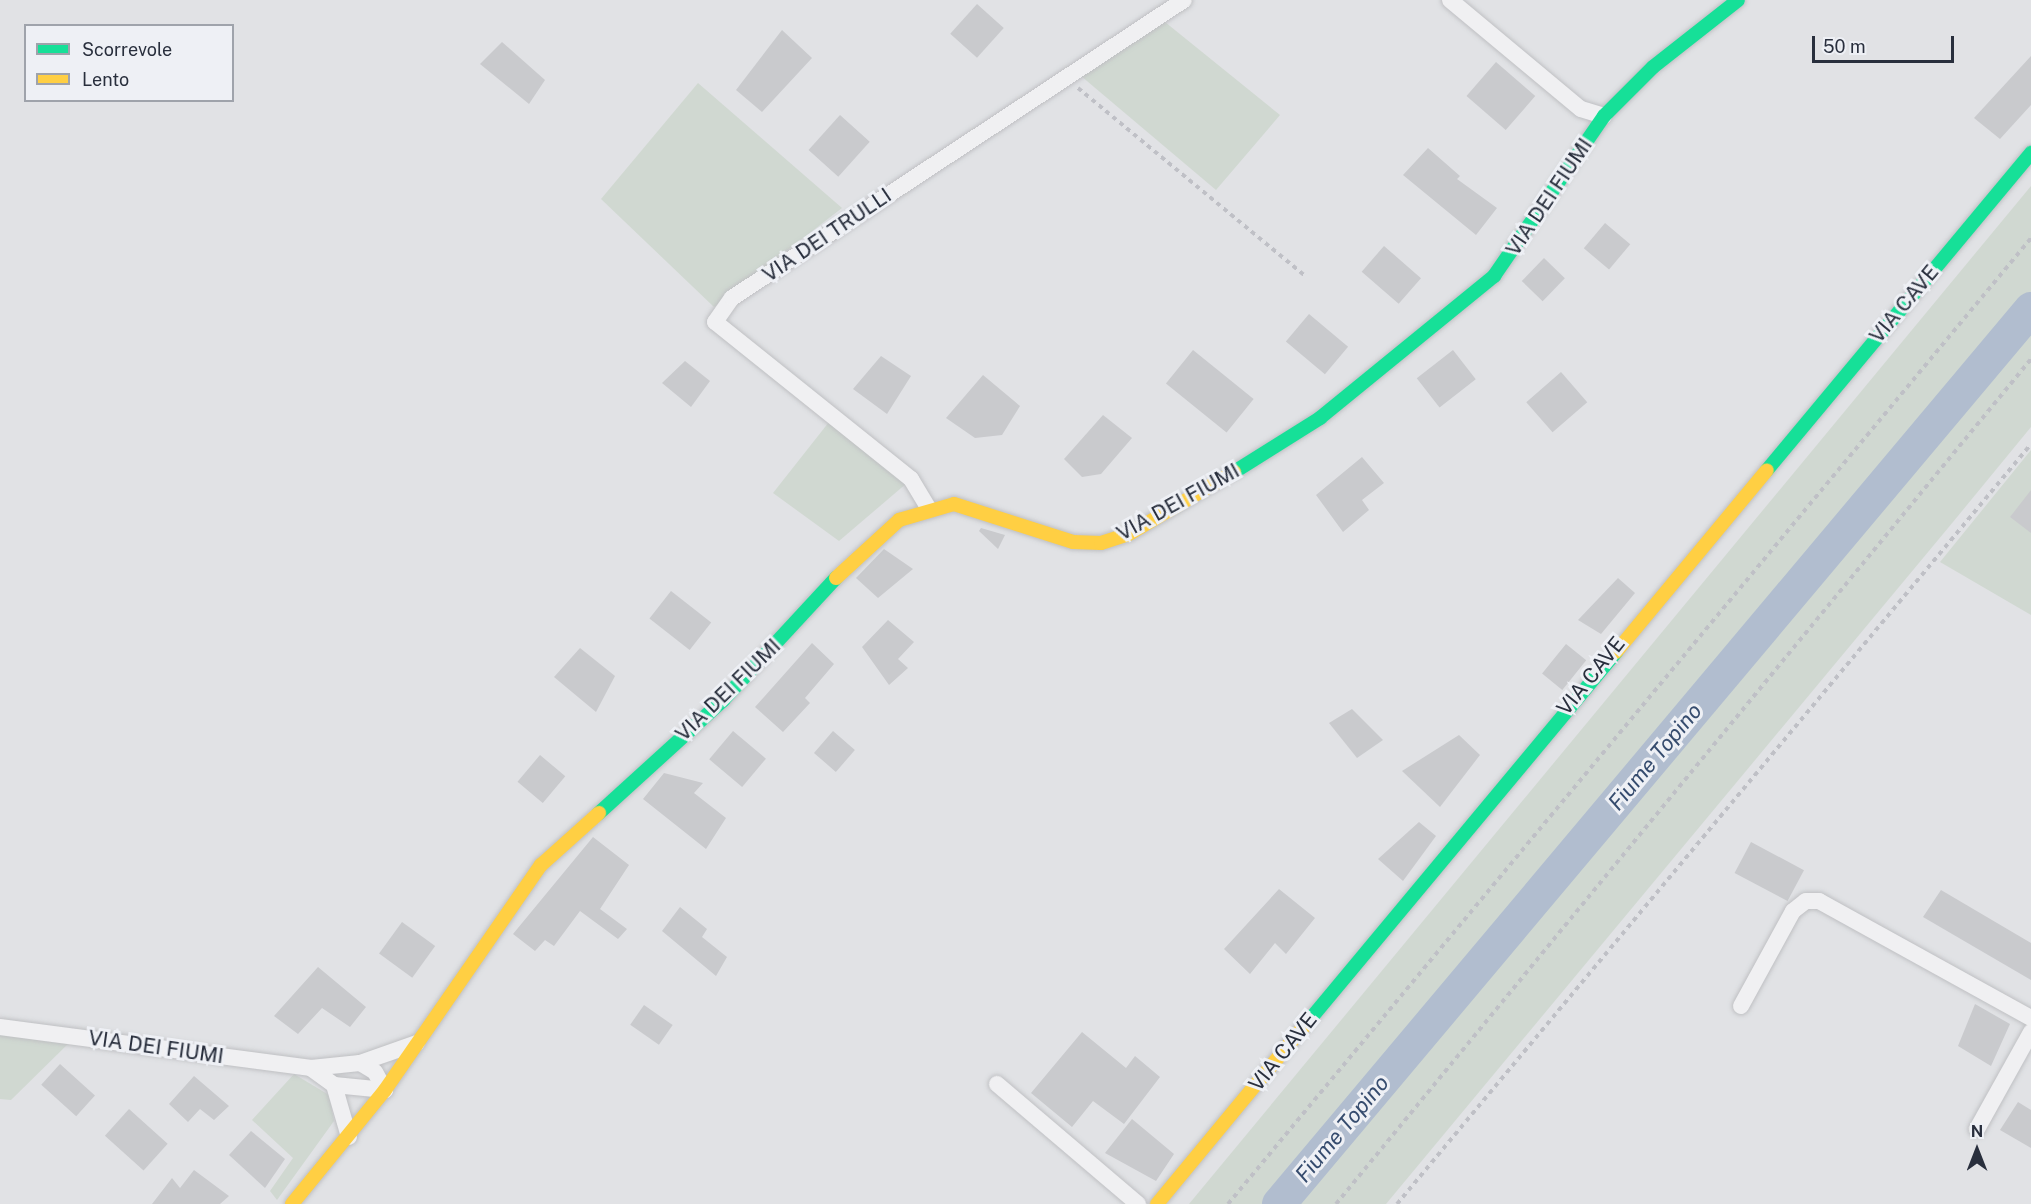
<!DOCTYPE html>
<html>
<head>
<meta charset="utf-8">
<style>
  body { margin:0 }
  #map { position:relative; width:2031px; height:1204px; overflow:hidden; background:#e1e2e5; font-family:"Public Sans",sans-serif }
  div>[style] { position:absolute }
  .green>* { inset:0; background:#d0d8d1 }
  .river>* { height:34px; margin:-17px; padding:0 17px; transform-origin:17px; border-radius:17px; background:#b1bdcf }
  .building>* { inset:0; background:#c9cacd; transform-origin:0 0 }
  .path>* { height:4px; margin-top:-2px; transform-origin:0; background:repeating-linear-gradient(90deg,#bfc0c6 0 4.5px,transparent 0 9px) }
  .roads { filter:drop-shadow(0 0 2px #bfc0c3) drop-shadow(0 0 2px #bfc0c3) }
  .street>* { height:16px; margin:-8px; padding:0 8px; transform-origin:8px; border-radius:8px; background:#f0f0f2 }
  .fast>* { height:14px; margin:-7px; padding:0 7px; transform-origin:7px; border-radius:7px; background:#16e098 }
  .slow>* { height:14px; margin:-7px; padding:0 7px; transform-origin:7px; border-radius:7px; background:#ffcf43 }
  span { translate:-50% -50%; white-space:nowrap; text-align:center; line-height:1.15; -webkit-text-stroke:6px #eef0f5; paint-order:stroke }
  .street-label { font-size:21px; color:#292f3d }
  .water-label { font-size:22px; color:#364c6e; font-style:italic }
  .legend { position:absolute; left:24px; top:24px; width:210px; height:78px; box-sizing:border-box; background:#eef0f5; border:2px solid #9fa3ab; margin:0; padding:8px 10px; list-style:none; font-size:18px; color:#292f3d }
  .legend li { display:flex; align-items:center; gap:12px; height:30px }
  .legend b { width:30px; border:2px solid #9fa3ab }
  .north { position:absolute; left:1947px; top:1120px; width:60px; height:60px; -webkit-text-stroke:4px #eef0f5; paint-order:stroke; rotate:0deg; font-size:16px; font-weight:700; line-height:24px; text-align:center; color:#292f3d }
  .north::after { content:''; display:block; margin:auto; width:21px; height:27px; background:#292f3d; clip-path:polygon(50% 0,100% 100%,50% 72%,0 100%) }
  .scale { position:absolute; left:1812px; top:36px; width:142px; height:27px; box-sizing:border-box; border:3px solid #292f3d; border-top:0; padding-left:8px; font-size:18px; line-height:21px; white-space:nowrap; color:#292f3d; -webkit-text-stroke:4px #eef0f5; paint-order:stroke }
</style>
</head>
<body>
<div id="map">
  <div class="green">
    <div style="clip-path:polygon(1165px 22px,1280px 115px,1216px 190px,1081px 76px)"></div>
    <div style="clip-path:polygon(698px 83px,842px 208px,714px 307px,601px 199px)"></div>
    <div style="clip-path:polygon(2031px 186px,2031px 427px,1953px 522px,1386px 1204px,1189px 1204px)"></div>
    <div style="clip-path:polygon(829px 422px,907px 483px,839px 541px,773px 493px)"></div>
    <div style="clip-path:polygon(2031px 450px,2031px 615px,1940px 562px)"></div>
    <div style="clip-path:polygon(0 1029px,70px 1042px,11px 1100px,0 1099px)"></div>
    <div style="clip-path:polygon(294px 1074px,329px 1095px,334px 1121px,277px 1200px,270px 1191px,293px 1158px,252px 1120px)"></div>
  </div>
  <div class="river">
    <div style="left:1279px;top:1204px;width:1169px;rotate:-49.96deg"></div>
  </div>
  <div class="building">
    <div style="left:977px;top:4px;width:36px;height:40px;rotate:42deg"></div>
    <div style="clip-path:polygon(782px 30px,812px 58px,762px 112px,736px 90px)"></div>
    <div style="clip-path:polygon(502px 42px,545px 80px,529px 104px,480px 64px)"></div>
    <div style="clip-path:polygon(2031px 56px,2031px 105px,2000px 139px,1974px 118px)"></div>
    <div style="left:1496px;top:62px;width:52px;height:45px;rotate:41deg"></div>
    <div style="left:840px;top:115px;width:40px;height:47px;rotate:42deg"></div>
    <div style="clip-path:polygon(1428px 148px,1460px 176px,1457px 179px,1497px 208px,1476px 235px,1403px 175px)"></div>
    <div style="left:1605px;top:223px;width:33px;height:33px;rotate:40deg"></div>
    <div style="left:1384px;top:246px;width:49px;height:34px;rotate:41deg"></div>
    <div style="left:1544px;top:258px;width:29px;height:32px;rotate:44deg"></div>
    <div style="left:1309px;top:314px;width:51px;height:36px;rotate:40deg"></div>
    <div style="left:1193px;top:350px;width:78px;height:43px;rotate:39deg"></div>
    <div style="left:1453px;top:350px;width:37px;height:46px;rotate:52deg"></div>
    <div style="clip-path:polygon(881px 356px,911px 376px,887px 414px,853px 389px)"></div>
    <div style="clip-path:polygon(685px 361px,710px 381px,691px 407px,662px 383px)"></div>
    <div style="left:1561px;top:372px;width:40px;height:46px;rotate:49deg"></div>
    <div style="clip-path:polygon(983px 375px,1020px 406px,1002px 435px,975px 438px,946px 418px)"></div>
    <div style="clip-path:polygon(1103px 415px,1132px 438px,1101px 474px,1082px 477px,1064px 459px)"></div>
    <div style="clip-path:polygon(1362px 457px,1384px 483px,1362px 500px,1369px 510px,1343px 532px,1316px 495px)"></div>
    <div style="clip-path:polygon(2031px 490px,2031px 533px,2010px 517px)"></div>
    <div style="clip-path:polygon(981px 528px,1005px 535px,998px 549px,979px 531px)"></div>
    <div style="clip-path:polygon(884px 549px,913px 569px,878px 598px,856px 578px)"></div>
    <div style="clip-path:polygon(1618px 578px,1635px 593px,1601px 634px,1578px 620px)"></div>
    <div style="left:671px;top:591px;width:51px;height:35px;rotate:38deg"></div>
    <div style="clip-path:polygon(888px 620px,914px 642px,898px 659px,908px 668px,889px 685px,862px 647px)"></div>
    <div style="clip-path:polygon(812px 643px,834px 664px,805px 698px,810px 703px,783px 732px,755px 707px)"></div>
    <div style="left:1566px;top:644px;width:26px;height:38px;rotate:39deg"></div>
    <div style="clip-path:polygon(580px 648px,615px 676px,596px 712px,554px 677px)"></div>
    <div style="clip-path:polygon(1352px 709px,1383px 740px,1357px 758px,1329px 723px)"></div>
    <div style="left:733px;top:731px;width:43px;height:37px;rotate:40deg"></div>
    <div style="left:833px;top:731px;width:29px;height:29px;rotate:41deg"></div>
    <div style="clip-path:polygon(1459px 735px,1480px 755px,1440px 807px,1402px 771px)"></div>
    <div style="left:540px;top:755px;width:33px;height:35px;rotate:40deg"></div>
    <div style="clip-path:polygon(664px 773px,703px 783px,694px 793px,726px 818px,706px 849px,643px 799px)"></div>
    <div style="clip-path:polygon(1419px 822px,1436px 836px,1403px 881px,1378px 859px)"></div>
    <div style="clip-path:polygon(593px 837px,629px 865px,600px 909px,627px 929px,618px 939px,580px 911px,554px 946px,545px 940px,535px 951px,513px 934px)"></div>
    <div style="left:1751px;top:842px;width:60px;height:35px;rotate:28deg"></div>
    <div style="clip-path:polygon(1279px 889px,1315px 918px,1286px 954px,1275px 943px,1250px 974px,1224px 949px)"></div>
    <div style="clip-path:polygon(1941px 890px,2031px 943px,2031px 980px,1923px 917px)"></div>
    <div style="clip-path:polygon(680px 907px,707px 929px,702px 937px,727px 957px,716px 976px,662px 931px)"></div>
    <div style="left:402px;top:922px;width:41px;height:39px;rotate:36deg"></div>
    <div style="clip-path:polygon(318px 967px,366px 1007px,350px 1027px,322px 1008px,298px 1034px,274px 1016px)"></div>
    <div style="clip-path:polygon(1975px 1004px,2010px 1024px,1991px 1066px,1958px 1046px)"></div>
    <div style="left:644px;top:1005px;width:35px;height:24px;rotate:35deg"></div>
    <div style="clip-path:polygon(1082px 1032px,1126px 1068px,1135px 1056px,1160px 1077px,1124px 1124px,1093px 1101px,1072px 1127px,1031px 1093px)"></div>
    <div style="left:60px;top:1064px;width:47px;height:28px;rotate:42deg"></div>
    <div style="clip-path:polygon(194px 1076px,229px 1106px,214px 1120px,200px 1109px,188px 1122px,169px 1104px)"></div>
    <div style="clip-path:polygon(2018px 1102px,2031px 1110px,2031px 1148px,2000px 1130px)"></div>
    <div style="left:129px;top:1109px;width:52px;height:36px;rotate:42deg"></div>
    <div style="clip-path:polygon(1132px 1119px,1174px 1154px,1156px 1181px,1105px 1153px)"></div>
    <div style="clip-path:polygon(251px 1131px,285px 1159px,265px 1188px,229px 1155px)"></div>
    <div style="clip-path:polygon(194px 1170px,229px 1196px,220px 1204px,152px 1204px,172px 1178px,180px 1188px)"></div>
  </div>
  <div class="path">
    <div style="left:1078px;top:88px;width:293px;rotate:39.6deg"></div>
    <div style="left:1228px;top:1204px;width:1256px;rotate:-50.26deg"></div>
    <div style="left:1336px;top:1204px;width:1094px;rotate:-50.56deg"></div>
    <div style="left:1397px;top:1204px;width:990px;rotate:-50.16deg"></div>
  </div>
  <div class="roads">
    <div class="street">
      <div style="left:1450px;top:0;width:170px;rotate:39.8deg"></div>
      <div style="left:1581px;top:109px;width:24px;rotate:17deg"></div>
      <div style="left:929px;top:509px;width:35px;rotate:-121deg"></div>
      <div style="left:911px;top:479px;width:251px;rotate:-141.3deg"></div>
      <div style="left:715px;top:322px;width:29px;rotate:-55deg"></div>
      <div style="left:732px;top:298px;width:541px;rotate:-33.4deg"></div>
      <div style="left:1741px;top:1006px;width:108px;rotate:-61.3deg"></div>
      <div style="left:1793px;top:911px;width:16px;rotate:-38deg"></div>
      <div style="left:1806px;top:901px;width:13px"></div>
      <div style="left:1819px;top:901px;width:242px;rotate:28.9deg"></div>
      <div style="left:0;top:1027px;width:314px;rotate:7.5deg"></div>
      <div style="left:311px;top:1068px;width:49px;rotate:-5.8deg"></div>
      <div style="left:360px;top:1063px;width:17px;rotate:31deg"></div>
      <div style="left:375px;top:1072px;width:21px;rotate:61deg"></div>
      <div style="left:385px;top:1090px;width:51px;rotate:-174.4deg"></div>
      <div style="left:334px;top:1085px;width:29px;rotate:-144deg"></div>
      <div style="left:360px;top:1063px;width:60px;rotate:-19.3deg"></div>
      <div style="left:997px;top:1084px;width:185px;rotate:40.4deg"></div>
      <div style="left:334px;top:1085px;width:54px;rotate:73.9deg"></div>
      <div style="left:1977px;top:1129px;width:111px;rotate:-60.9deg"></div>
    </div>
    <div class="fast">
      <div style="left:1767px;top:470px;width:413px;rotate:-50.2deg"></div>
      <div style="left:1234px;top:472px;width:102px;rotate:-32.1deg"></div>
      <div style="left:1320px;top:418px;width:225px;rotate:-39.2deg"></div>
      <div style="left:1494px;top:276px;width:194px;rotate:-55.5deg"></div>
      <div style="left:1604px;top:116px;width:69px;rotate:-45deg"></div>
      <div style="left:1653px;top:67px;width:108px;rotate:-38.2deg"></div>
      <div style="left:599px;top:813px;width:168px;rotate:-42.3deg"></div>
      <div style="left:723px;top:700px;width:166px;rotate:-47.2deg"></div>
      <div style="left:1307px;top:1023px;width:483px;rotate:-50.2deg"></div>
    </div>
    <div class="slow">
      <div style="left:836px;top:578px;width:86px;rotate:-42.6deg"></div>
      <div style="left:899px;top:520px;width:57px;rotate:-16.2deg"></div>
      <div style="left:954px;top:504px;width:125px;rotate:17.7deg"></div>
      <div style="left:1073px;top:542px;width:28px;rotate:2deg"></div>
      <div style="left:1101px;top:543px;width:29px;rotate:-18deg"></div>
      <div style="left:1129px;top:534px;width:122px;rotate:-30.6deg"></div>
      <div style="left:1616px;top:652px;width:236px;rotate:-50.3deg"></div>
      <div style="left:292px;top:1204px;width:147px;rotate:-50.8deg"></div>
      <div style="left:385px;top:1090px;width:274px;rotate:-55.3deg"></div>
      <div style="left:541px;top:865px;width:78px;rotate:-41.9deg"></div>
      <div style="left:1157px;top:1204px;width:235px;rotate:-50.4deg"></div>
    </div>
  </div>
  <div class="street-label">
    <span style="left:1549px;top:197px;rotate:-56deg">VIA DEI FIUMI</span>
    <span style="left:827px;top:235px;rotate:-34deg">VIA DEI TRULLI</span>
    <span style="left:1904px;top:304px;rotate:-50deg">VIA CAVE</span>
    <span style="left:1178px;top:502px;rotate:-29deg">VIA DEI FIUMI</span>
    <span style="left:1591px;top:676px;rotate:-51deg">VIA CAVE</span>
    <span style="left:728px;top:690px;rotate:-44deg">VIA DEI FIUMI</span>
    <span style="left:156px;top:1047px;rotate:8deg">VIA DEI FIUMI</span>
    <span style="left:1283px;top:1052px;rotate:-51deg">VIA CAVE</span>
  </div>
  <div class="water-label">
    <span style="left:1655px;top:757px;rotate:-50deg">Fiume Topino</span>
    <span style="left:1342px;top:1129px;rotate:-50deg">Fiume Topino</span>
  </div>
  <ul class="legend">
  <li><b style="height:8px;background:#16e098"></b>Scorrevole</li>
  <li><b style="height:8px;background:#ffcf43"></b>Lento</li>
  </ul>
  <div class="north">N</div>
  <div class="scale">50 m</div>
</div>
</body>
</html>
